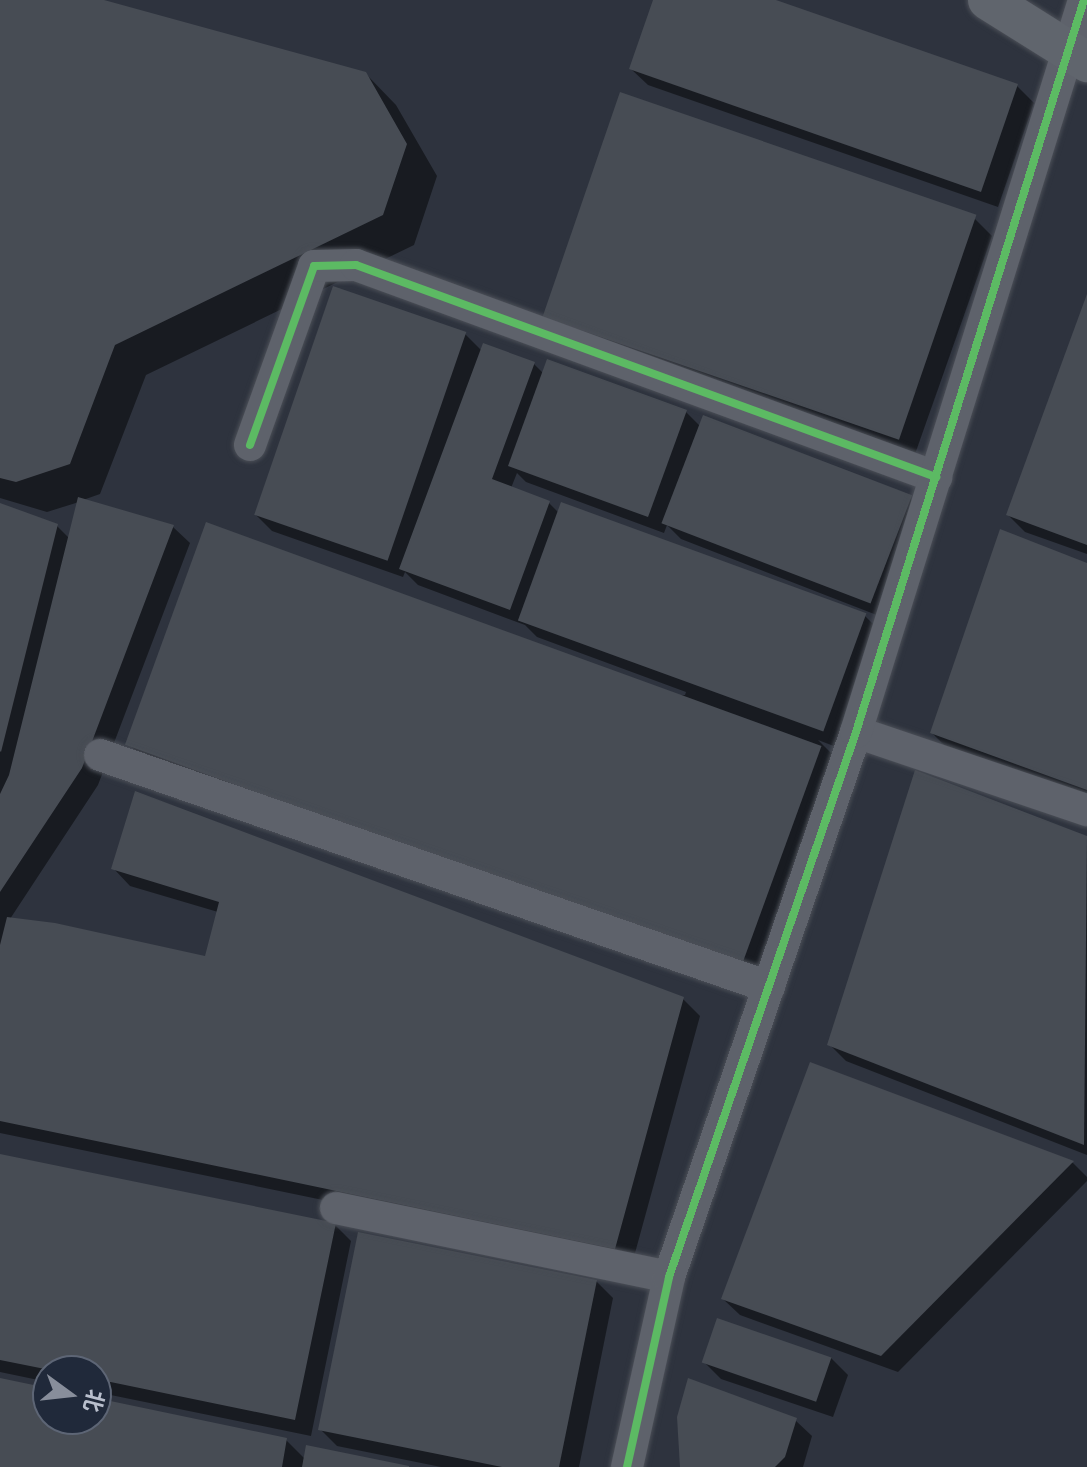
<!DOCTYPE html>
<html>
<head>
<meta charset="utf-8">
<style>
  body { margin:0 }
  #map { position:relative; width:1087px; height:1467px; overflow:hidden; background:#2e333e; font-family:"Nunito Sans","Noto Sans SC",sans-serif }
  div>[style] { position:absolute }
  .shadow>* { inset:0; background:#0007 }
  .building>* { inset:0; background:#474c54; transform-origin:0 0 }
  .roads { filter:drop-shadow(0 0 2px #4b4f57) drop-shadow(0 0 2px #4b4f57) }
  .minor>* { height:32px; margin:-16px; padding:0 16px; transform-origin:16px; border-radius:16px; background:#5e626b }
  .major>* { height:40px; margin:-20px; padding:0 20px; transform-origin:20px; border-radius:20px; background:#60656d }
  .cycleway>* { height:8px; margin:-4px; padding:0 4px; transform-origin:4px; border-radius:4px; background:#5cba63 }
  span { translate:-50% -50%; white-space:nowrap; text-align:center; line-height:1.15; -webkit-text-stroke:6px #20293a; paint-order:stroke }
  .north { position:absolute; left:32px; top:1355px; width:80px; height:80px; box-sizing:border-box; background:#20293a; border:2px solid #5d6575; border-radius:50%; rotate:105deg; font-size:22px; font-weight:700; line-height:32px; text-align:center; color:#b9bfcd }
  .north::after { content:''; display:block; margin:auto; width:28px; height:36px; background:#888e9b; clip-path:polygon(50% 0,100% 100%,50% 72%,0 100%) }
</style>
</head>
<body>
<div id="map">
  <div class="shadow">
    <div style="clip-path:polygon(0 0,96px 0,365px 73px,396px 105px,437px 176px,414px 245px,146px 375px,100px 494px,83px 500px,173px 527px,190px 543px,98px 785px,10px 919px,206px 958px,218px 912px,130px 886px,114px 869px,683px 999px,700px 1016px,632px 1264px,0 1133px,0 505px,57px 526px,70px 539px,79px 502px,47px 512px,0 498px)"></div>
    <div style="clip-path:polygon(655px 0,770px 0,1017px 86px,1034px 103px,998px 207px,648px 85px,631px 69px)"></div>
    <div style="clip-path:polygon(975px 219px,992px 236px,914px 457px,560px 333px)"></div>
    <div style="clip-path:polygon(1087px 299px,1087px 554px,1025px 532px,1008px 515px)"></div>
    <div style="clip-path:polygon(465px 334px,482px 351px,534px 364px,544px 374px,686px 412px,701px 427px,910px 498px,927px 515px,887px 619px,681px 539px,667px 525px,664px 533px,526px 482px,517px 473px,511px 488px,549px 503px,559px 513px,865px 616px,881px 632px,839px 748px,818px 740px,839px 761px,760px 980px,146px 761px,129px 744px,685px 695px,686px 692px,537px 637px,525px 625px,418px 585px,405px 572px,403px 577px,272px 531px,255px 514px)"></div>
    <div style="clip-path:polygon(1087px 565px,1087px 799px,949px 750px,932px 733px)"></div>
    <div style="clip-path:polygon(916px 773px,1087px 838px,1087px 1155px,846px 1061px,829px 1044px)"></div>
    <div style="clip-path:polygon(811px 1064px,1073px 1163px,1087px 1177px,1087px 1181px,898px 1372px,740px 1315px,723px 1299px)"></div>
    <div style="clip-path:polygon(0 1156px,335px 1225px,351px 1241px,311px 1436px,96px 1392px,96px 1371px,48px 1371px,48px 1382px,0 1372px)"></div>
    <div style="clip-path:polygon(596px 1281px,613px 1298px,579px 1467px,441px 1467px,337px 1446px,320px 1429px)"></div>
    <div style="clip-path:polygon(831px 1358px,848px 1375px,833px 1417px,721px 1379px,704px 1362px)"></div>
    <div style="clip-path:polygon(0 1380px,48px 1390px,48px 1419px,96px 1419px,96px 1400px,286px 1440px,305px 1459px,406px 1467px,0 1467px)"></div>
    <div style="clip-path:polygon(795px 1420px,812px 1436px,803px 1467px,682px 1467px)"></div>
  </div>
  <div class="building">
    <div style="clip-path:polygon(0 0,104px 0,366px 72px,407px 144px,383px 215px,115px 345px,70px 464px,16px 482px,0 478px)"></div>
    <div style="clip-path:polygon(653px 0,776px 0,1018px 84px,981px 192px,629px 69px)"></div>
    <div style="left:620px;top:92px;width:377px;height:238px;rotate:19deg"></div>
    <div style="left:333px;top:286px;width:141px;height:242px;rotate:19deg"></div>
    <div style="clip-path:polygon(1087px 294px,1087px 545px,1006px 515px)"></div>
    <div style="clip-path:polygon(483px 343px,535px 362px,492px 479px,550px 501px,510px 610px,399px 569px)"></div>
    <div style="left:547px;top:359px;width:149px;height:114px;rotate:20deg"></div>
    <div style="left:703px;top:415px;width:224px;height:116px;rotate:21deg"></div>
    <div style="clip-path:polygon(78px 497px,174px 525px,82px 768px,0 892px,0 794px,9px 775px)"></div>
    <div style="left:561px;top:502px;width:325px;height:126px;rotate:20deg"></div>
    <div style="clip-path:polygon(0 503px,58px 524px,1px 752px,0 751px)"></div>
    <div style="left:206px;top:522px;width:655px;height:237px;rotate:20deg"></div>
    <div style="clip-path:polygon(1000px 529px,1087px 563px,1087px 790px,930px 733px)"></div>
    <div style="clip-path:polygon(915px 770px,1087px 836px,1084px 1145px,827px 1045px)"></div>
    <div style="clip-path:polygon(135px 791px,684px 997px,615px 1249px,0 1121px,0 945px,7px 917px,55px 923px,205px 956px,219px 902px,111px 869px)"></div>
    <div style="clip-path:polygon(810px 1062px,1074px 1161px,881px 1356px,721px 1299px)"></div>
    <div style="clip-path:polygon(0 1154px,336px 1223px,295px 1420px,96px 1379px,96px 1371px,55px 1371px,0 1360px)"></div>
    <div style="clip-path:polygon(358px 1232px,597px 1280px,559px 1467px,502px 1467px,318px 1430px)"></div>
    <div style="left:717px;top:1318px;width:121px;height:47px;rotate:19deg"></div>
    <div style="clip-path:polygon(0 1378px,48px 1388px,48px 1419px,96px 1419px,96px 1398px,287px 1438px,282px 1467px,0 1467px)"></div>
    <div style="clip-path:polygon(688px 1378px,797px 1418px,785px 1457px,775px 1467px,680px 1467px,677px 1417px)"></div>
    <div style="clip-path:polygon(306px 1445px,409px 1466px,409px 1467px,302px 1467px)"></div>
  </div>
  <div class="roads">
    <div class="minor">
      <div style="left:250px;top:445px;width:190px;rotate:-70.3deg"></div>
      <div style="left:314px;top:266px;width:42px;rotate:-1.4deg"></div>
      <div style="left:356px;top:265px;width:618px;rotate:20.08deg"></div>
      <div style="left:856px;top:732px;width:244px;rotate:18.7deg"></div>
      <div style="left:100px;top:755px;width:708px;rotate:19.13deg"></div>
      <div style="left:336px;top:1208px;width:340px;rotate:11.7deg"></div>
      <div style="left:627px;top:1467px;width:195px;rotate:-77.5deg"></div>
      <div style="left:669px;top:1277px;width:576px;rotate:-71.06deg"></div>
      <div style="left:856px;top:732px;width:767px;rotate:-72.7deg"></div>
    </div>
    <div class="major">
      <div style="left:988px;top:0;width:117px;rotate:32.1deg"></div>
    </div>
  </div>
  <div class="cycleway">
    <div style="left:250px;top:445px;width:190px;rotate:-70.3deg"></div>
    <div style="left:314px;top:266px;width:42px;rotate:-1.4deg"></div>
    <div style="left:356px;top:265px;width:618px;rotate:20.08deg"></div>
    <div style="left:627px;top:1467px;width:195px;rotate:-77.5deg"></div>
    <div style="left:669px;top:1277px;width:576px;rotate:-71.06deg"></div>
    <div style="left:856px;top:732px;width:767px;rotate:-72.7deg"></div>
  </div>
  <div class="north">北</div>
</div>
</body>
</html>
